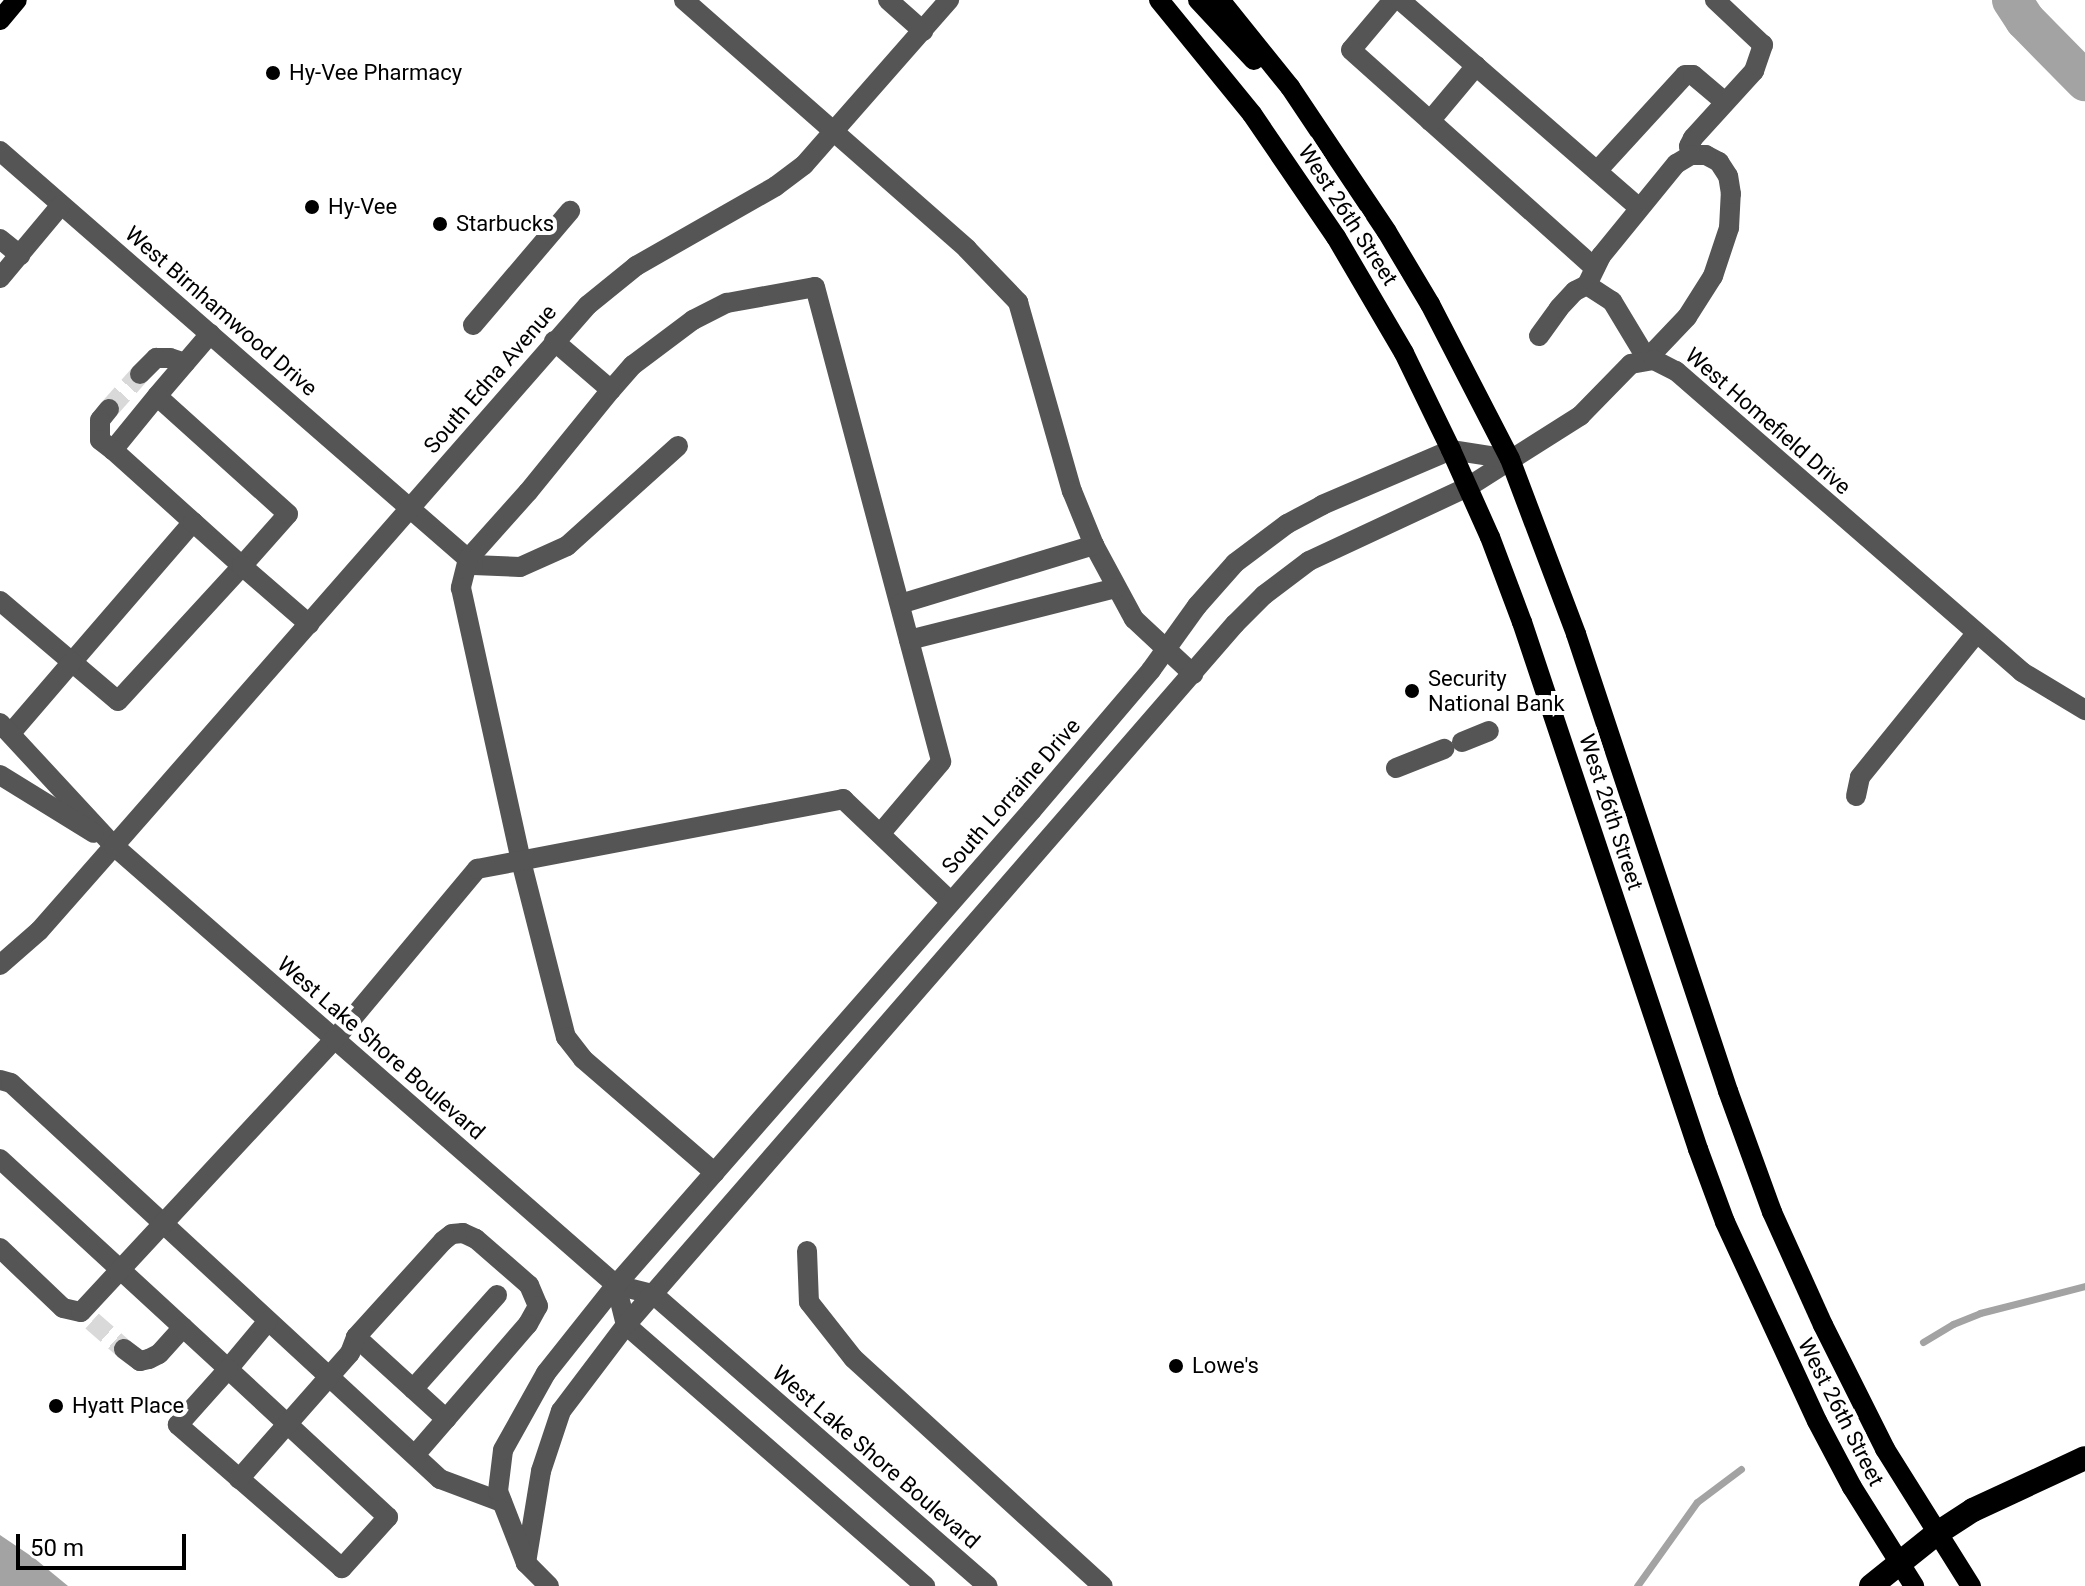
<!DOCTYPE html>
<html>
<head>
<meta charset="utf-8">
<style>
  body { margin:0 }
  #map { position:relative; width:2085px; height:1586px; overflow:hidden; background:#fff; font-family:Roboto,sans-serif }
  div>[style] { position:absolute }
  .water>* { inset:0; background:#a3a3a3 }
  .stream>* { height:7px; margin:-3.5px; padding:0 3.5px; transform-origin:3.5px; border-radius:3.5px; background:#a3a3a3 }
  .river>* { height:40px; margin:-20px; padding:0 20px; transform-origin:20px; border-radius:20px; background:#a3a3a3 }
  .minor-tunnel>* { height:20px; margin-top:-10px; transform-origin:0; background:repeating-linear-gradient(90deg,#d9d9d9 0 20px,transparent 0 30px) }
  .minor>* { height:20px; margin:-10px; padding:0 10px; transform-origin:10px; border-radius:10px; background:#555 }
  .major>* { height:20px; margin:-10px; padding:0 10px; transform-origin:10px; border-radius:10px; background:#000 }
  .highway>* { height:24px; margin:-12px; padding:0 12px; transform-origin:12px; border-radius:12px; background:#000 }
  .dots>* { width:22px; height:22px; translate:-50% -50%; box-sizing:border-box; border:4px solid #fff; border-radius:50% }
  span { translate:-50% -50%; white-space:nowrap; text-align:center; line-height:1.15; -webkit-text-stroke:8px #fff; paint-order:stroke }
  .poi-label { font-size:22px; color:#000 }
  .left { translate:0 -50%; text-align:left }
  .street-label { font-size:22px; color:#000 }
  .scale { position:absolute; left:16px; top:1534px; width:170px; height:36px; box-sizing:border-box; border:4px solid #000; border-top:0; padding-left:10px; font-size:24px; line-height:28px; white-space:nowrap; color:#000; -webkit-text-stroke:6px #fff; paint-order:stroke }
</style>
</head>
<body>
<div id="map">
  <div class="water">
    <div style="clip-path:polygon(0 1535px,34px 1558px,68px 1586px,0 1586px)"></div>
  </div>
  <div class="stream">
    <div style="left:1923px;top:1342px;width:35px;rotate:-31deg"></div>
    <div style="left:1953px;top:1324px;width:29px;rotate:-22deg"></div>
    <div style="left:1980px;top:1313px;width:108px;rotate:-14.4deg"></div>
    <div style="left:1637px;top:1586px;width:103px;rotate:-54.5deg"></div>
    <div style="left:1697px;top:1502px;width:55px;rotate:-36.9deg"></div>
  </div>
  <div class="river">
    <div style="left:2012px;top:0;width:24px;rotate:57deg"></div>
    <div style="left:2025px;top:20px;width:86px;rotate:45.5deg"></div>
  </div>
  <div class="minor-tunnel">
    <div style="left:109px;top:409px;width:47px;rotate:-48.5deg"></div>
    <div style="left:92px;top:1321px;width:43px;rotate:41.2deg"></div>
  </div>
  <div class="minor">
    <div style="left:684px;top:0;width:377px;rotate:41.3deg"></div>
    <div style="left:967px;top:249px;width:74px;rotate:46.1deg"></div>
    <div style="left:1018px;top:302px;width:197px;rotate:74.1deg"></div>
    <div style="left:1072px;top:491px;width:58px;rotate:67.8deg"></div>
    <div style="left:1094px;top:545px;width:84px;rotate:61.6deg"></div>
    <div style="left:1134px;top:619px;width:81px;rotate:43deg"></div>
    <div style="left:888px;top:0;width:47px;rotate:41.5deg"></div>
    <div style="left:1393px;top:0;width:65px;rotate:130deg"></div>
    <div style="left:1351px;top:50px;width:327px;rotate:41.8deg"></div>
    <div style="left:1400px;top:0;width:317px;rotate:41deg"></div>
    <div style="left:1430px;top:121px;width:72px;rotate:-50.1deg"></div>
    <div style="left:0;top:151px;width:621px;rotate:41.08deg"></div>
    <div style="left:468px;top:559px;width:90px;rotate:-48.2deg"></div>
    <div style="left:528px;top:492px;width:132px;rotate:-50.9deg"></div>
    <div style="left:1691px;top:155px;width:9px;rotate:-103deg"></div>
    <div style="left:1689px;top:146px;width:9px;rotate:-63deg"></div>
    <div style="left:1693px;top:138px;width:91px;rotate:-47.7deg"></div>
    <div style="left:1754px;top:71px;width:28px;rotate:-71deg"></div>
    <div style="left:1763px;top:45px;width:66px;rotate:-136.8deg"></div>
    <div style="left:1597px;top:171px;width:130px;rotate:-47.5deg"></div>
    <div style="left:1685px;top:75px;width:8px"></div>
    <div style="left:1693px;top:75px;width:42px;rotate:40.2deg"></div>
    <div style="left:0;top:239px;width:26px;rotate:39deg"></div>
    <div style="left:0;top:278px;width:95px;rotate:-50.1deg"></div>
    <div style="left:473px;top:325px;width:150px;rotate:-49.6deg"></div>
    <div style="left:1539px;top:336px;width:34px;rotate:-54deg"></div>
    <div style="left:1559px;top:308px;width:23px;rotate:-47deg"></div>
    <div style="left:1575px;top:291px;width:13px;rotate:-27deg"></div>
    <div style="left:1587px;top:285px;width:30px;rotate:33deg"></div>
    <div style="left:1612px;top:301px;width:68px;rotate:58.9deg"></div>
    <div style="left:1647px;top:359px;width:58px;rotate:-46.4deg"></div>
    <div style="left:1687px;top:317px;width:49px;rotate:-57.6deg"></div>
    <div style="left:1713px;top:276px;width:51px;rotate:-71.6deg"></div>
    <div style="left:1729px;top:228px;width:34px;rotate:-87deg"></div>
    <div style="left:1731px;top:194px;width:18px;rotate:-99deg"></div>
    <div style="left:1728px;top:176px;width:17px;rotate:-123deg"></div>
    <div style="left:1719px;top:162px;width:15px;rotate:-152deg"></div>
    <div style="left:1706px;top:155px;width:15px;rotate:180deg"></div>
    <div style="left:1691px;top:155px;width:17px;rotate:149deg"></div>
    <div style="left:1676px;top:164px;width:119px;rotate:129.2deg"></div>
    <div style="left:1601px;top:256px;width:32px;rotate:116deg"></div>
    <div style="left:554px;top:341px;width:75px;rotate:40.7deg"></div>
    <div style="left:611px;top:390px;width:33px;rotate:-49deg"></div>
    <div style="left:633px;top:365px;width:75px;rotate:-36.9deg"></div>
    <div style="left:693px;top:320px;width:38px;rotate:-27deg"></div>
    <div style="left:727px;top:303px;width:89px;rotate:-10.3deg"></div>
    <div style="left:815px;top:287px;width:491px;rotate:75.1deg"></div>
    <div style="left:941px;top:762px;width:94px;rotate:130.3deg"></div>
    <div style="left:140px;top:374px;width:23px;rotate:-45deg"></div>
    <div style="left:156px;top:358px;width:14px"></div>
    <div style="left:170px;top:358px;width:16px;rotate:18deg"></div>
    <div style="left:157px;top:396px;width:82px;rotate:-49.5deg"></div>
    <div style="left:109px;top:409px;width:14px;rotate:129deg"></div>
    <div style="left:100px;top:420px;width:20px;rotate:90deg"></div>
    <div style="left:100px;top:440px;width:16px;rotate:38deg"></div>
    <div style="left:678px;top:446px;width:149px;rotate:138deg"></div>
    <div style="left:567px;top:546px;width:51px;rotate:155.9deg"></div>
    <div style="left:520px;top:567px;width:47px;rotate:-177.6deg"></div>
    <div style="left:473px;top:565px;width:8px;rotate:-130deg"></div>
    <div style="left:468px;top:559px;width:30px;rotate:104deg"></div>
    <div style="left:461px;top:588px;width:280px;rotate:77.6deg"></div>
    <div style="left:521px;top:861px;width:182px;rotate:75.7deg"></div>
    <div style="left:566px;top:1037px;width:28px;rotate:52deg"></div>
    <div style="left:583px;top:1059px;width:174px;rotate:40.8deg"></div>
    <div style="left:193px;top:522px;width:185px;rotate:130.8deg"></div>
    <div style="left:72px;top:662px;width:60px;rotate:40.3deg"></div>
    <div style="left:118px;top:701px;width:183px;rotate:-47.4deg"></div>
    <div style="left:242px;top:566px;width:69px;rotate:-48.5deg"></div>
    <div style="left:288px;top:514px;width:176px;rotate:-138deg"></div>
    <div style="left:157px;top:396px;width:70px;rotate:129.2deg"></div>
    <div style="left:113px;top:450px;width:108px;rotate:42deg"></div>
    <div style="left:193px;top:522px;width:66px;rotate:41.9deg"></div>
    <div style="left:242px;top:566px;width:89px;rotate:40.9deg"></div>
    <div style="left:0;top:601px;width:94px;rotate:40.3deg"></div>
    <div style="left:72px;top:662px;width:94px;rotate:130.7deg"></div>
    <div style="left:900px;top:604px;width:203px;rotate:-16.9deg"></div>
    <div style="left:909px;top:640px;width:213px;rotate:-14.1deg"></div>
    <div style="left:0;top:723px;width:168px;rotate:47.2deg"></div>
    <div style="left:114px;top:846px;width:667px;rotate:41.17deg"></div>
    <div style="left:616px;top:1285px;width:38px;rotate:14deg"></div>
    <div style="left:653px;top:1294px;width:444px;rotate:41.1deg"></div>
    <div style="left:1462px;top:742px;width:29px;rotate:-22deg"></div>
    <div style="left:1396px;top:768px;width:52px;rotate:-21.6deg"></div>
    <div style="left:0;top:775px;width:110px;rotate:31.7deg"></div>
    <div style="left:1856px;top:796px;width:19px;rotate:-78deg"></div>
    <div style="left:1860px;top:777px;width:184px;rotate:-51deg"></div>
    <div style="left:0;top:965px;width:52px;rotate:-41.1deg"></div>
    <div style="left:39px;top:931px;width:113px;rotate:-48.6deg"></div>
    <div style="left:114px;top:846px;width:719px;rotate:-48.78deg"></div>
    <div style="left:588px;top:305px;width:62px;rotate:-39.1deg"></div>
    <div style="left:636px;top:266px;width:161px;rotate:-29.7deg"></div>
    <div style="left:776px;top:186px;width:35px;rotate:-37deg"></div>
    <div style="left:804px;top:165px;width:220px;rotate:-48.7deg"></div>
    <div style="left:0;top:1080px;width:11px;rotate:15deg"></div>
    <div style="left:11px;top:1083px;width:584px;rotate:42.71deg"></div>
    <div style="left:440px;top:1479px;width:66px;rotate:20.4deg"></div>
    <div style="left:0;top:1159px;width:310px;rotate:42.6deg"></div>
    <div style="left:228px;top:1369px;width:62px;rotate:-50.2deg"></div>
    <div style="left:0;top:1248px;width:87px;rotate:43.6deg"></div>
    <div style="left:63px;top:1308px;width:18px;rotate:13deg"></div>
    <div style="left:81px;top:1312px;width:373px;rotate:-47.1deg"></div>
    <div style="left:335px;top:1039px;width:222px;rotate:-50.1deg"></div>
    <div style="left:477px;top:869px;width:373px;rotate:-10.8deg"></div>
    <div style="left:843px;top:799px;width:149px;rotate:43.6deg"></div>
    <div style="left:807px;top:1251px;width:51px;rotate:87.8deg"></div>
    <div style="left:809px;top:1302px;width:71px;rotate:51.8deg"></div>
    <div style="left:853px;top:1358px;width:338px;rotate:42.4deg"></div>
    <div style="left:616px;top:1285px;width:41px;rotate:76deg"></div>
    <div style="left:626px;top:1325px;width:397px;rotate:41.1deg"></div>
    <div style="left:356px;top:1337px;width:122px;rotate:42.3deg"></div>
    <div style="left:124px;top:1349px;width:20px;rotate:37deg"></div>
    <div style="left:140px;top:1361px;width:9px;rotate:-13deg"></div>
    <div style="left:149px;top:1359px;width:11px;rotate:-27deg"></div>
    <div style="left:159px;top:1354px;width:36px;rotate:-48deg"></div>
    <div style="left:228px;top:1369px;width:218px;rotate:42.8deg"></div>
    <div style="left:388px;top:1517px;width:69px;rotate:132deg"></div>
    <div style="left:342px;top:1568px;width:218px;rotate:-138.9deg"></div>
    <div style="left:178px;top:1425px;width:75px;rotate:-48.2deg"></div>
    <div style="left:413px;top:1389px;width:126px;rotate:-48.2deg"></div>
    <div style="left:239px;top:1479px;width:168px;rotate:-48.6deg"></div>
    <div style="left:350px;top:1353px;width:17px;rotate:-69deg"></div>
    <div style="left:356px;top:1337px;width:130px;rotate:-47.8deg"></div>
    <div style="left:443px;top:1241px;width:11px;rotate:-38deg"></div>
    <div style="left:452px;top:1234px;width:11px;rotate:-5deg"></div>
    <div style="left:463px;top:1233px;width:14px;rotate:25deg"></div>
    <div style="left:476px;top:1239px;width:70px;rotate:41deg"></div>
    <div style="left:529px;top:1285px;width:23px;rotate:67deg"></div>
    <div style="left:538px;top:1306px;width:21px;rotate:119deg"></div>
    <div style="left:528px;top:1324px;width:173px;rotate:130.8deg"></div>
    <div style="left:526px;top:1563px;width:93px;rotate:-80.7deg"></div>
    <div style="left:541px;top:1471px;width:63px;rotate:-71.6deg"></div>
    <div style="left:561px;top:1411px;width:108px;rotate:-52.9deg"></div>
    <div style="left:626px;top:1325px;width:929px;rotate:-49.02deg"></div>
    <div style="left:1235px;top:624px;width:41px;rotate:-45deg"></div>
    <div style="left:1264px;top:595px;width:56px;rotate:-37.1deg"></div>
    <div style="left:1309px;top:561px;width:175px;rotate:-25deg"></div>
    <div style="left:1468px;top:487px;width:133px;rotate:-32.4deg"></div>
    <div style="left:1580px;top:416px;width:73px;rotate:-45.6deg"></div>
    <div style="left:1631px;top:364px;width:23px;rotate:-10deg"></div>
    <div style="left:1654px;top:360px;width:25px;rotate:27deg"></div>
    <div style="left:1676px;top:371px;width:459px;rotate:41deg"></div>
    <div style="left:2022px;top:672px;width:74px;rotate:31.1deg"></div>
    <div style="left:549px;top:1586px;width:33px;rotate:-135deg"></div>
    <div style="left:526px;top:1563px;width:77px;rotate:-111.3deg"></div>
    <div style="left:498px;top:1491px;width:41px;rotate:-83deg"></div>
    <div style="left:503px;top:1450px;width:88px;rotate:-60.8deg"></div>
    <div style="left:546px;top:1373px;width:112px;rotate:-51.5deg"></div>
    <div style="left:616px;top:1285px;width:631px;rotate:-48.79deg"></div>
    <div style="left:1032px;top:810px;width:184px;rotate:-49.6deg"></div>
    <div style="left:1151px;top:670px;width:79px;rotate:-54.3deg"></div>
    <div style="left:1197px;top:606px;width:57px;rotate:-48.5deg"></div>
    <div style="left:1235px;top:563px;width:65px;rotate:-36.9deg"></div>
    <div style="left:1287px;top:524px;width:40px;rotate:-28deg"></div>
    <div style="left:1322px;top:505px;width:140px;rotate:-23.1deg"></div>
    <div style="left:1451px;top:450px;width:60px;rotate:8.7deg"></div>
  </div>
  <div class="major">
    <div style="left:1159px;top:0;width:147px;rotate:50.8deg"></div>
    <div style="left:1252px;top:114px;width:149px;rotate:55.7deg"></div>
    <div style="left:1336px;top:237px;width:134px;rotate:59.6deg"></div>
    <div style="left:1404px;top:353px;width:108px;rotate:64.1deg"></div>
    <div style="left:1451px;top:450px;width:95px;rotate:65.9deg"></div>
    <div style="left:1490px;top:537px;width:91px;rotate:69.4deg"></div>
    <div style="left:1522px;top:622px;width:556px;rotate:71.53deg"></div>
    <div style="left:1698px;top:1149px;width:78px;rotate:69.7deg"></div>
    <div style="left:1725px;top:1222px;width:219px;rotate:65.2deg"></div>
    <div style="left:1817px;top:1421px;width:75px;rotate:62.1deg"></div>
    <div style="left:1852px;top:1487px;width:117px;rotate:57.9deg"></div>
    <div style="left:1198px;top:0;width:82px;rotate:47deg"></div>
    <div style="left:1220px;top:0;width:112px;rotate:51.2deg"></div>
    <div style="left:1290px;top:87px;width:174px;rotate:56.2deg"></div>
    <div style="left:1387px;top:232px;width:84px;rotate:59.2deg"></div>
    <div style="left:1430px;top:304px;width:174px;rotate:62.7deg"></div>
    <div style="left:1510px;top:459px;width:187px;rotate:69.3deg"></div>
    <div style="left:1576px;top:634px;width:482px;rotate:71.6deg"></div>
    <div style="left:1728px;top:1091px;width:129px;rotate:70deg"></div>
    <div style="left:1772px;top:1212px;width:124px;rotate:65.7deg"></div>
    <div style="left:1823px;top:1325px;width:139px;rotate:63.4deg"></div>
    <div style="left:1885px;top:1449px;width:162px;rotate:57.9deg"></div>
    <div style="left:0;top:20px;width:26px;rotate:-50deg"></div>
  </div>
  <div class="highway">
    <div style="left:1871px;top:1586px;width:83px;rotate:-38.7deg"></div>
    <div style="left:1936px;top:1534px;width:44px;rotate:-33deg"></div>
    <div style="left:1973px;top:1510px;width:123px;rotate:-24.9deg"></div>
  </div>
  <div class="dots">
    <div style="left:273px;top:73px;background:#000"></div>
    <div style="left:312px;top:207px;background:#000"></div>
    <div style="left:440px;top:224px;background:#000"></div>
    <div style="left:1412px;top:691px;background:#000"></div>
    <div style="left:1176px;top:1366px;background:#000"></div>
    <div style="left:56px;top:1406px;background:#000"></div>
  </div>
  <div class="poi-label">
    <span class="left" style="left:289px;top:73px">Hy-Vee Pharmacy</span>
    <span class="left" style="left:328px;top:207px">Hy-Vee</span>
    <span class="left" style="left:456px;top:224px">Starbucks</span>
    <span class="left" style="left:1428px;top:691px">Security<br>National Bank</span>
    <span class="left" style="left:1192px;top:1366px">Lowe's</span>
    <span class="left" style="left:72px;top:1406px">Hyatt Place</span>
  </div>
  <div class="street-label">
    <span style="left:1348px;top:215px;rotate:57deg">West 26th Street</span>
    <span style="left:221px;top:311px;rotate:41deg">West Birnhamwood Drive</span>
    <span style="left:490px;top:379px;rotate:-49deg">South Edna Avenue</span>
    <span style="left:1768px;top:421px;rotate:41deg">West Homefield Drive</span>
    <span style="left:1011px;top:796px;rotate:-49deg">South Lorraine Drive</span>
    <span style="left:1611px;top:812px;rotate:72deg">West 26th Street</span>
    <span style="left:381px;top:1048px;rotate:41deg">West Lake Shore Boulevard</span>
    <span style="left:1841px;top:1412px;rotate:63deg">West 26th Street</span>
    <span style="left:876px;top:1457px;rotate:41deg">West Lake Shore Boulevard</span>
  </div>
  <div class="scale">50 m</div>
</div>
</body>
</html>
